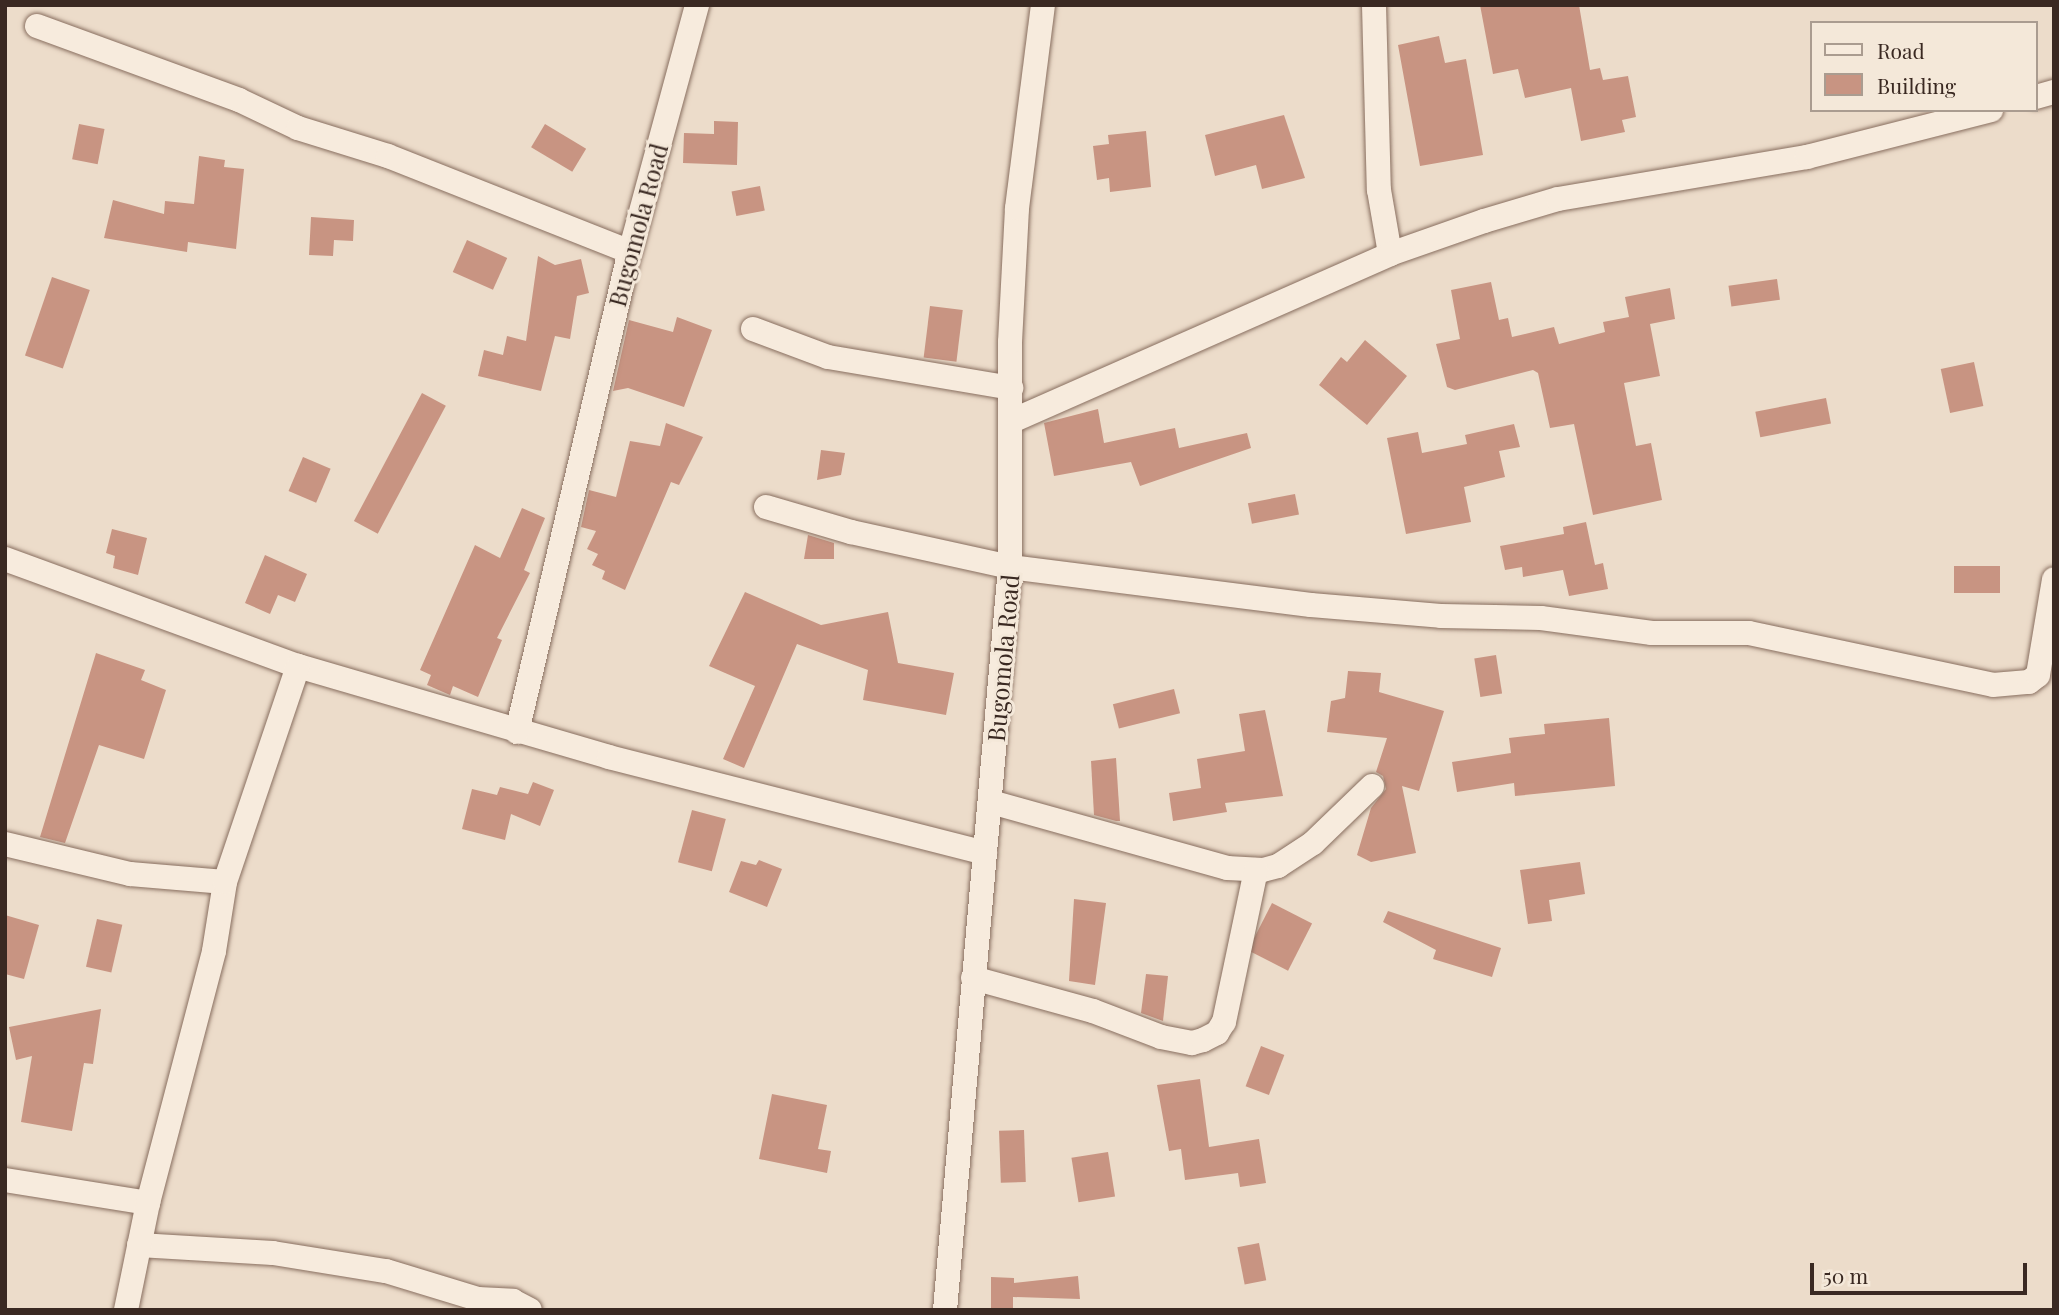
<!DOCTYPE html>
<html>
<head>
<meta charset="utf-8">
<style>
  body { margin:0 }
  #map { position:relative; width:2059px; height:1315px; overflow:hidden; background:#ecdcca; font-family:"Playfair Display",serif }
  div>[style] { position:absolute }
  .building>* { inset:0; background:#c89482; transform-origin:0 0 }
  .roads { filter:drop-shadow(0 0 2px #886e5f) drop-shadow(0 0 2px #886e5f) }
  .street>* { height:24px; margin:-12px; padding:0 12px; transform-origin:12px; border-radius:12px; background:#f7ebdd }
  span { translate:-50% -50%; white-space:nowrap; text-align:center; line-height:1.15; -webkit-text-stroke:6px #f4e8d9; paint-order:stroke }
  .street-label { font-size:24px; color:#3a2922 }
  .frame { position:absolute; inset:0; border:7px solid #3a2922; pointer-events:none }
  .legend { position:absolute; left:1810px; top:21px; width:228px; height:91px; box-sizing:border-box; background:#f4e8d9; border:2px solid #aa9c90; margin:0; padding:9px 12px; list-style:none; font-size:21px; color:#3a2922 }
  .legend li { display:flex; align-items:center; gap:14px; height:35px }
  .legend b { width:35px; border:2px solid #aa9c90 }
  .scale { position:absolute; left:1810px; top:1263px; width:217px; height:32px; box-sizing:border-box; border:4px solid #3a2922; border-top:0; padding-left:9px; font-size:21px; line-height:24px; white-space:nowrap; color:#3a2922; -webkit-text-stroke:5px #f4e8d9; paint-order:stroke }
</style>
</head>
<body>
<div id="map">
  <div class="building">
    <div style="clip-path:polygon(1480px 5px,1579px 5px,1590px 70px,1600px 68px,1603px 80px,1628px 76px,1636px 117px,1622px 120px,1625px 132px,1581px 141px,1571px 88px,1525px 98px,1518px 69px,1493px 74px)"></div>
    <div style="clip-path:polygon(1439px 36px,1445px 63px,1466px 59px,1483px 155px,1420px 166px,1398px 45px)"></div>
    <div style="clip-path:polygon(1284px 115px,1305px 178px,1262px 189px,1256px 165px,1215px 176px,1205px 135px)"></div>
    <div style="clip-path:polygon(714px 121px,738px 122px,737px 165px,683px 163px,684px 133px,714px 134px)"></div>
    <div style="left:79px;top:124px;width:26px;height:36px;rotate:11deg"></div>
    <div style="left:545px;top:124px;width:48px;height:27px;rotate:31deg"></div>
    <div style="clip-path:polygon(1146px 131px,1151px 187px,1110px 192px,1109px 178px,1097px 180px,1093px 146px,1109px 144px,1108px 135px)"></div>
    <div style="clip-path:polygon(199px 156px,225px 160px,224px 167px,244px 169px,236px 249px,188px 242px,187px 252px,104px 238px,113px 200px,164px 214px,165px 201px,194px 204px)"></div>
    <div style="left:760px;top:186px;width:25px;height:29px;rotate:79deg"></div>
    <div style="clip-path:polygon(311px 217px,354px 220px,353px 241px,334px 240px,333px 256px,309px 255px)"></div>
    <div style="left:467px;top:240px;width:44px;height:35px;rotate:24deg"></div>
    <div style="clip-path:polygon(538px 256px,555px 265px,581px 259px,589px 293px,577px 296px,570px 339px,555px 336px,541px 391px,478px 376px,484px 350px,503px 355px,507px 336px,526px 341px)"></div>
    <div style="left:52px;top:277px;width:40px;height:83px;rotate:19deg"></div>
    <div style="left:1777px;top:279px;width:21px;height:49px;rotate:82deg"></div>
    <div style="clip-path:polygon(1491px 282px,1499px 320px,1508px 318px,1512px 337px,1554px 327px,1559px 344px,1605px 332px,1603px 322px,1629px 317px,1625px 297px,1670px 288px,1675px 319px,1650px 324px,1660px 376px,1624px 383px,1636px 446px,1651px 443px,1662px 500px,1593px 515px,1574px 424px,1550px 428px,1538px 373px,1533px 370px,1455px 390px,1447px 387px,1436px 344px,1460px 339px,1451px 290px)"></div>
    <div style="left:930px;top:306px;width:33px;height:52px;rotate:7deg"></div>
    <div style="clip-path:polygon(677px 317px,712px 330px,684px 407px,628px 388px,613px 391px,629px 320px,673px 332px)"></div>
    <div style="clip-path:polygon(1365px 340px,1407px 376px,1367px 425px,1319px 385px,1341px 357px,1347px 362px)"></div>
    <div style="left:1974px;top:362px;width:45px;height:34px;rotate:78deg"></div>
    <div style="left:422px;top:393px;width:27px;height:145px;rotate:28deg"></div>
    <div style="left:1826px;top:398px;width:26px;height:72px;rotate:79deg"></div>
    <div style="clip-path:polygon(1098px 409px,1104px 443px,1175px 428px,1179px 448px,1247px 433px,1251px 448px,1140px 486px,1131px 462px,1054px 476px,1044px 423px)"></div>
    <div style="clip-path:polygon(666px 423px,703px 437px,679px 485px,671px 482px,625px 590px,602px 579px,605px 571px,592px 565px,598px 554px,587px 549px,596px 531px,581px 527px,589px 490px,616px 497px,630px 441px,660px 446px)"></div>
    <div style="clip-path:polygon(1514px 424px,1520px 447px,1499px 451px,1505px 477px,1464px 487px,1471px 522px,1406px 534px,1387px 438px,1418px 432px,1422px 453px,1467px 444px,1465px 435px)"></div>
    <div style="clip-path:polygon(821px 450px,845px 453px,841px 475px,817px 480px)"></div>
    <div style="left:303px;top:457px;width:30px;height:37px;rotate:23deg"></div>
    <div style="left:1295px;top:494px;width:21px;height:48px;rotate:79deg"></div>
    <div style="clip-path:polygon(522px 508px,545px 518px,524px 570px,530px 573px,497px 638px,502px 640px,478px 697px,453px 686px,450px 695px,427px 685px,431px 675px,420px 670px,475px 545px,500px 558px)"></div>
    <div style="clip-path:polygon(1586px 522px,1595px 565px,1603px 563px,1608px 589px,1569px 596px,1563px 570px,1523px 577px,1522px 567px,1505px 570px,1500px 546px,1564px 534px,1563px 527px)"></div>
    <div style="clip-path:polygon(112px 529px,147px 538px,138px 575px,113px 568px,115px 556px,106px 553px)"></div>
    <div style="clip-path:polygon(808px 535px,834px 543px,834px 559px,804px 559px)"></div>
    <div style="clip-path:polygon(265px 555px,307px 574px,295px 602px,278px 595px,270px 614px,245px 603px)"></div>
    <div style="left:1954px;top:566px;width:46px;height:27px"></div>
    <div style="clip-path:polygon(745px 592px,821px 625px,888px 612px,898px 663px,954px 673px,946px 715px,863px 700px,868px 670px,797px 644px,744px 768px,723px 759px,755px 686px,709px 666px)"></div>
    <div style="clip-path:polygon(96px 653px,145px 670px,141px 680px,166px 690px,144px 759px,99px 745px,65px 843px,40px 837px)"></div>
    <div style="left:1496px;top:655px;width:39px;height:22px;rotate:81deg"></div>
    <div style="clip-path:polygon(1348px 671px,1381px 673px,1379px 692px,1444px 711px,1419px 791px,1402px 786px,1416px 853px,1371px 862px,1357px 855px,1371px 808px,1386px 789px,1383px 776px,1376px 772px,1387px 738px,1327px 732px,1331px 701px,1345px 698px)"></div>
    <div style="left:1174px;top:689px;width:25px;height:63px;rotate:76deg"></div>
    <div style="clip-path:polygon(1265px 710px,1283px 796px,1225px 803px,1227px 812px,1173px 821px,1169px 793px,1201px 788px,1197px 759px,1245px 751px,1239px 714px)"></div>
    <div style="clip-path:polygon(1609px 718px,1615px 786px,1515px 796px,1514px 783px,1457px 792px,1452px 762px,1511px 753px,1509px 738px,1545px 734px,1544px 724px)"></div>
    <div style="clip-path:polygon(1116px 758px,1120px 821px,1116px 821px,1094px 815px,1091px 761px)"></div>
    <div style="clip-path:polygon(533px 782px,554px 790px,540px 826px,511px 814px,505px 840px,462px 829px,472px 789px,497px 795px,500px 787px,528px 794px)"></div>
    <div style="left:692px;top:810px;width:35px;height:54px;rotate:15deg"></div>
    <div style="clip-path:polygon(759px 860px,782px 869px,767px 907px,729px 892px,741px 861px,756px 865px)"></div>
    <div style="clip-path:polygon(1580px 862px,1585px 894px,1549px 900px,1552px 921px,1528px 924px,1520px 870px)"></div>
    <div style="clip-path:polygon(1074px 899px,1106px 903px,1095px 985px,1069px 981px)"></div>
    <div style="left:1272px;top:903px;width:45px;height:53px;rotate:27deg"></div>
    <div style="clip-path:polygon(1388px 911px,1501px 948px,1492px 977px,1433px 959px,1436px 950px,1383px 922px)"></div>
    <div style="clip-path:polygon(5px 915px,39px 925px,24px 979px,5px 974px)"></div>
    <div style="left:97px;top:919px;width:26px;height:49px;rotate:13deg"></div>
    <div style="clip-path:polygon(1146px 974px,1168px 976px,1163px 1021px,1141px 1013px)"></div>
    <div style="clip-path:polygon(101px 1009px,93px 1064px,84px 1063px,72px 1131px,21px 1122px,32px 1056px,16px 1060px,9px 1027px)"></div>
    <div style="left:1261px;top:1046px;width:25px;height:43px;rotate:21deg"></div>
    <div style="clip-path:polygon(1200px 1079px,1209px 1147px,1259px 1139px,1266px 1183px,1240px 1187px,1238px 1173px,1185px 1180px,1181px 1149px,1169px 1151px,1157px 1085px)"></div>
    <div style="clip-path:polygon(772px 1094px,827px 1105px,818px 1149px,831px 1151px,827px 1173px,759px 1159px)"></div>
    <div style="left:1024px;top:1130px;width:52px;height:25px;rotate:88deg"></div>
    <div style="left:1108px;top:1152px;width:45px;height:37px;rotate:81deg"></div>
    <div style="left:1259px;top:1243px;width:38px;height:22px;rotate:79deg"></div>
    <div style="clip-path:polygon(1078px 1276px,1080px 1299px,1013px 1297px,1013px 1310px,991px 1310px,991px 1277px,1014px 1278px,1014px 1283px)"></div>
  </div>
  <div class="roads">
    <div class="street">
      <div style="left:1374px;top:5px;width:185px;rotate:88.5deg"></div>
      <div style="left:1379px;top:190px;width:65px;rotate:80.2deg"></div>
      <div style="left:37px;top:26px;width:215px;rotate:20.1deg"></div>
      <div style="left:239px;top:100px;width:65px;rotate:25.4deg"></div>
      <div style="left:298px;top:128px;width:94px;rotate:17.3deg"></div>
      <div style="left:388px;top:156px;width:260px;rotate:21.6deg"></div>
      <div style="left:2036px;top:97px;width:19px;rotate:-16deg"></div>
      <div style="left:753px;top:329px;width:80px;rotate:20.5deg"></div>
      <div style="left:828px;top:357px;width:186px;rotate:9.6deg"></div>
      <div style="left:1012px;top:421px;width:413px;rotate:-23.8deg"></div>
      <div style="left:1390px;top:254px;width:100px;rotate:-19.3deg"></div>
      <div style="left:1484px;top:221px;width:77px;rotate:-16.6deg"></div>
      <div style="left:1558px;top:199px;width:253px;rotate:-9.6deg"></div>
      <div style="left:1807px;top:157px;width:190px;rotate:-14.3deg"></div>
      <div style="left:766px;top:507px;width:89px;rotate:16.4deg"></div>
      <div style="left:851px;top:532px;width:163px;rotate:12.4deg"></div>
      <div style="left:1010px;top:567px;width:303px;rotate:7.2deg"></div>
      <div style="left:1311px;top:605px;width:130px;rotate:4.8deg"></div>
      <div style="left:1441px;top:616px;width:100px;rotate:1.1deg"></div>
      <div style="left:1541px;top:618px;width:112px;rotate:7.7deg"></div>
      <div style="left:1652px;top:633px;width:97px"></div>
      <div style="left:1749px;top:633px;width:249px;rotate:12deg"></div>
      <div style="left:1993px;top:685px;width:36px;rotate:-5deg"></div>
      <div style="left:2029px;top:682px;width:11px;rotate:-38deg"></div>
      <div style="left:2038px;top:675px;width:97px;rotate:-80.5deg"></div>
      <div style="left:5px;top:559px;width:312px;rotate:20.1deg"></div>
      <div style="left:298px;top:666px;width:324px;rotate:16.3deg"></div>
      <div style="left:609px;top:757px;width:388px;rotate:14.3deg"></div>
      <div style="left:517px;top:732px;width:493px;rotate:-76.8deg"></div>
      <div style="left:630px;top:252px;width:256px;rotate:-74.8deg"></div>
      <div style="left:991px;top:802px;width:245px;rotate:15.6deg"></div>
      <div style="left:1227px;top:868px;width:36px;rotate:3deg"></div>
      <div style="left:1263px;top:870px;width:16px;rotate:-15deg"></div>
      <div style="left:1278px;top:866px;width:42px;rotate:-33.3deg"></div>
      <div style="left:1313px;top:843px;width:82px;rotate:-44deg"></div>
      <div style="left:5px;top:844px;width:129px;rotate:13.5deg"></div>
      <div style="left:130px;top:874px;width:95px;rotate:4.8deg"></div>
      <div style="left:973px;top:978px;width:124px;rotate:15.4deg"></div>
      <div style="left:1093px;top:1011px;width:73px;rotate:20.9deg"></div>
      <div style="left:1161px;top:1037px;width:32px;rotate:11deg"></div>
      <div style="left:1192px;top:1043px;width:11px;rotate:-15deg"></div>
      <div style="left:1203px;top:1040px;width:16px;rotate:-27deg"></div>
      <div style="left:1217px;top:1033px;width:13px;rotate:-58deg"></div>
      <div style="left:1224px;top:1022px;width:155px;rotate:-78.1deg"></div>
      <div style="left:5px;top:1180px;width:145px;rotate:9.1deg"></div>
      <div style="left:139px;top:1245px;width:134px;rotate:3.4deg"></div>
      <div style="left:273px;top:1253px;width:114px;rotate:9.1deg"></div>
      <div style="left:386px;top:1271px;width:96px;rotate:16.9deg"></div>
      <div style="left:478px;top:1299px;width:35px;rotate:3deg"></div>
      <div style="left:513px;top:1301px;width:19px;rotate:28deg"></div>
      <div style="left:126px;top:1310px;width:109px;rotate:-78.4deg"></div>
      <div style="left:148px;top:1203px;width:260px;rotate:-75.3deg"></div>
      <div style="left:214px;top:951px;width:70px;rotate:-80.9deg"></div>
      <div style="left:225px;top:882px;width:228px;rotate:-71.3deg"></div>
      <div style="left:945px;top:1310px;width:746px;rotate:-85deg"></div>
      <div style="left:1010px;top:567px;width:225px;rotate:-90deg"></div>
      <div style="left:1010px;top:342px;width:134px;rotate:-87deg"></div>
      <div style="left:1017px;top:208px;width:205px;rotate:-82.7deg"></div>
    </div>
  </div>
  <div class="street-label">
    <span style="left:638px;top:225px;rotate:-75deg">Bugomola Road</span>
    <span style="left:1003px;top:658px;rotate:-85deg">Bugomola Road</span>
  </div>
  <div class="frame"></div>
  <ul class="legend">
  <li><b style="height:9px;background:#f7ebdd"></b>Road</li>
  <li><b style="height:19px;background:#c89482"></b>Building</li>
  </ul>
  <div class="scale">50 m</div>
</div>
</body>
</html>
